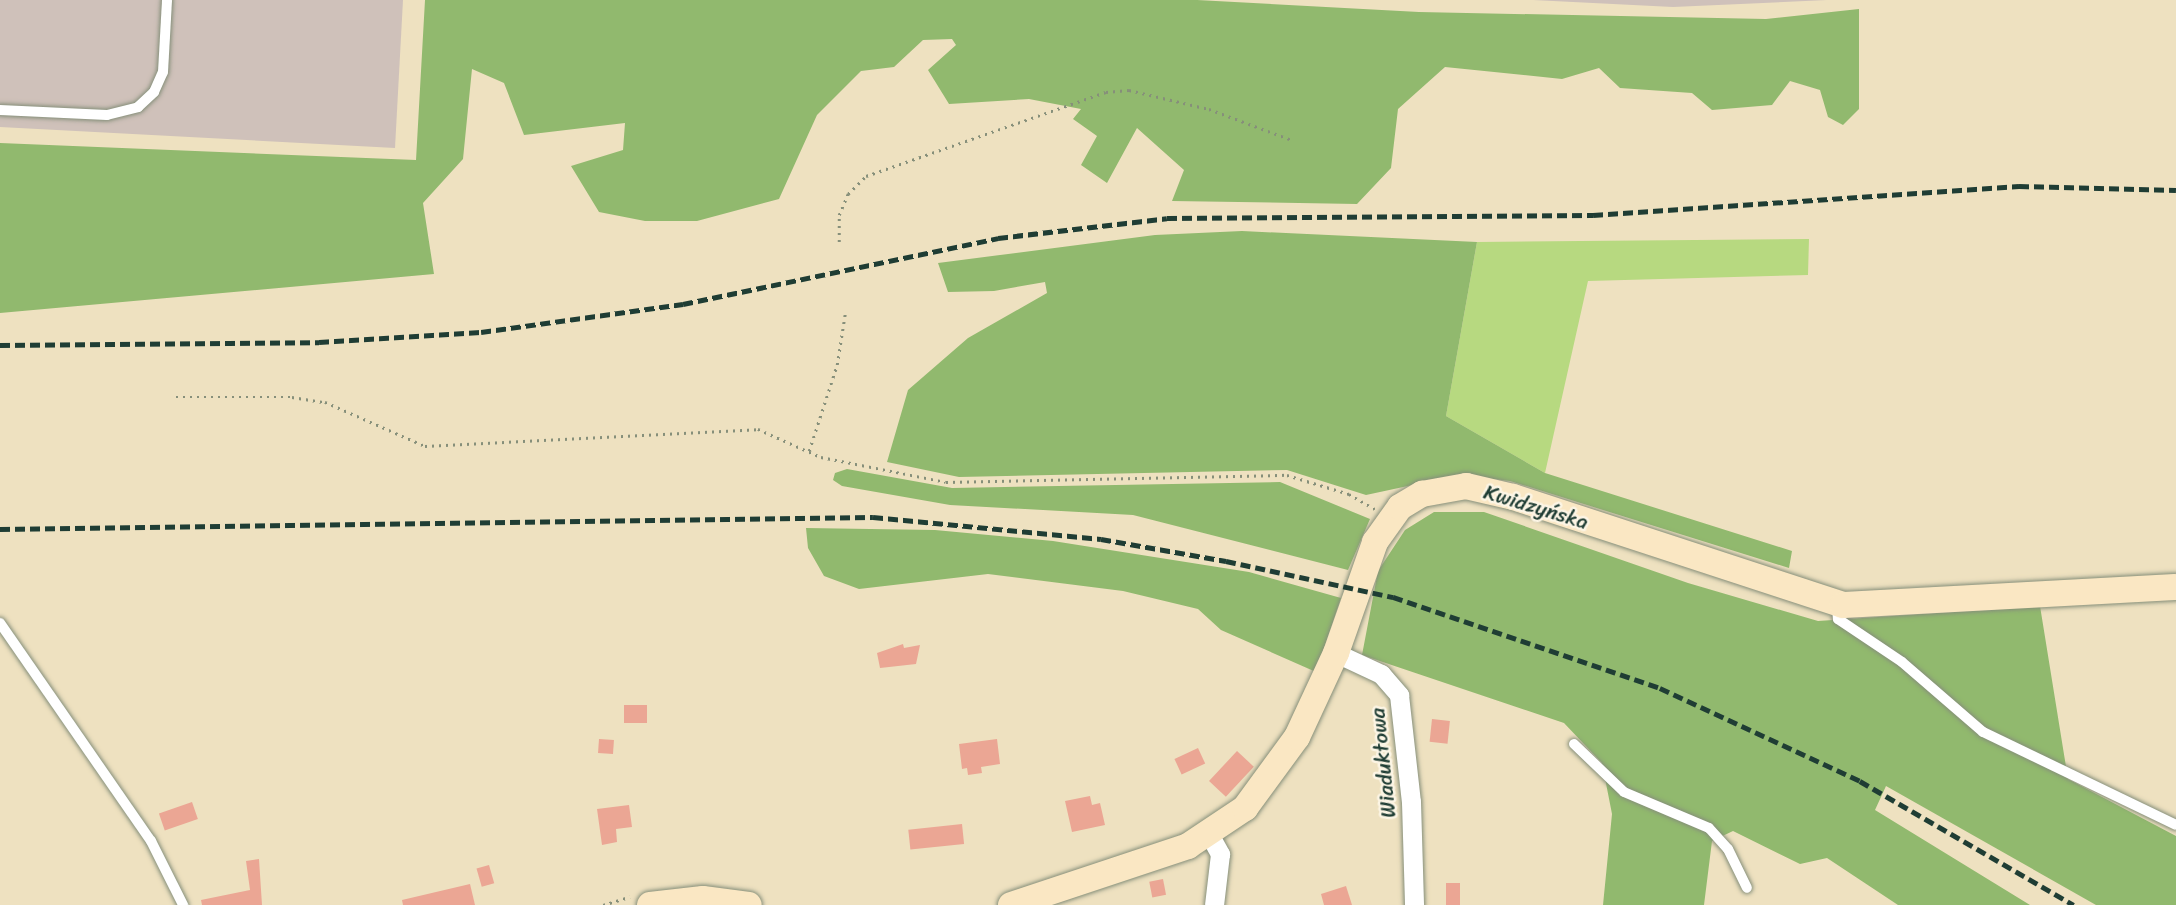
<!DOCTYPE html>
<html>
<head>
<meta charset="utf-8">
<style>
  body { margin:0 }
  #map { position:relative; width:2176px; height:905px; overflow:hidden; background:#eee1c0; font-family:Sriracha,sans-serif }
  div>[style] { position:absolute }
  .industrial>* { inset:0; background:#cfc1ba }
  .green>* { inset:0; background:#b7d980 }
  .forest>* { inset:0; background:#91b96e }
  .building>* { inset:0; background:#eba694; transform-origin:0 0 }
  .path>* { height:2.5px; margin-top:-1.25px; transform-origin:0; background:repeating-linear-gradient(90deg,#868f7a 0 2px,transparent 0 7px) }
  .roads { filter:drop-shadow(0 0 2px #868f7a) drop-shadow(0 0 2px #868f7a) }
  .lane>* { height:10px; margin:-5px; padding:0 5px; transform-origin:5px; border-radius:5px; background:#fff }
  .street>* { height:19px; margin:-9.5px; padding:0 9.5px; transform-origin:9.5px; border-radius:9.5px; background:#fff }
  .secondary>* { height:26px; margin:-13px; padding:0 13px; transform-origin:13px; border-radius:13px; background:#fae7c3 }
  .rail>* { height:4.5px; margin-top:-2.25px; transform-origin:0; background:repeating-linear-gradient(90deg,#1f3d34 0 10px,transparent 0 15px) }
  span { translate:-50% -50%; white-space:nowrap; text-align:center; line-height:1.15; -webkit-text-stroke:5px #fcf5e5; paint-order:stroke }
  .street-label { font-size:21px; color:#1f3d34 }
</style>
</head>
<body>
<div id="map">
  <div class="industrial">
    <div style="clip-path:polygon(0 0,403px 0,395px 148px,0 127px)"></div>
    <div style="clip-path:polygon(1533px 0,1827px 0,1673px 7px)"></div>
  </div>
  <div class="green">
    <div style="clip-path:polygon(1809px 239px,1808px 275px,1588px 281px,1545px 473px,1446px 416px,1477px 242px)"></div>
  </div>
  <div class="forest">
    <div style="clip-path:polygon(425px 0,1197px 0,1419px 12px,1766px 19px,1859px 9px,1859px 109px,1843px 125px,1828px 117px,1820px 90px,1790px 81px,1772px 105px,1712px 110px,1692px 93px,1620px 88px,1599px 68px,1562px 79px,1445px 67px,1398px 109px,1391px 168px,1357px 204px,1172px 201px,1184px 170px,1137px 128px,1107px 183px,1081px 165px,1097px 136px,1073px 119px,1081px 109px,1029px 99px,949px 104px,928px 70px,956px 45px,952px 39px,923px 40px,894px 67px,861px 71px,817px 115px,779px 199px,697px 221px,645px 221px,599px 212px,571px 166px,623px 150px,625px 123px,524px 135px,504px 83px,472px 69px,463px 159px,423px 203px,434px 274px,0 313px,0 143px,416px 160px)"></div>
    <div style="clip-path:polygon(1242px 231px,1477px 242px,1446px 416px,1545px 473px,1792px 551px,1789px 568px,1510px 481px,1459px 475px,1366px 495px,1287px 470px,959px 477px,887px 462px,908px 390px,968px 338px,1047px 293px,1045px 282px,994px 291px,948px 292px,938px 263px,1155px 235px)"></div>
    <div style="clip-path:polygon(847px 469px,952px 488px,1280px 482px,1370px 519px,1348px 570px,1133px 515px,950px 505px,842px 486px,833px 480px,835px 473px)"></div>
    <div style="clip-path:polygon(1434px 512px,1484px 512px,1688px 583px,1818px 621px,2040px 606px,2068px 779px,2176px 836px,2176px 905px,2096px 905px,1886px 786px,1875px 810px,2030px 905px,1898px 905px,1827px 858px,1800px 864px,1733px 831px,1712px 841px,1704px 905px,1603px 905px,1612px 814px,1602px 763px,1564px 723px,1362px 655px,1378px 571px,1405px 530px)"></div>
    <div style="clip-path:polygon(806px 528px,935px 530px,1053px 541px,1249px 572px,1341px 598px,1316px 672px,1221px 630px,1198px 609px,1123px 591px,988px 574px,859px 589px,824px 576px,808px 548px)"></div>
  </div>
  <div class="building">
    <div style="clip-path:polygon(903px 644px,904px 648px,920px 645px,916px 664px,880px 668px,877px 653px)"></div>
    <div style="left:624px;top:705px;width:23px;height:18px"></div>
    <div style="left:1432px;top:719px;width:18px;height:23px;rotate:6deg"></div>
    <div style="left:599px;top:739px;width:15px;height:14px;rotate:4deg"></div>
    <div style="clip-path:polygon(997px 739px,1000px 764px,981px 767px,982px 773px,968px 775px,967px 768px,962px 769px,959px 744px)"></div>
    <div style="left:1198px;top:748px;width:17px;height:26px;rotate:65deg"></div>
    <div style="left:1237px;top:751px;width:23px;height:41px;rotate:43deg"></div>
    <div style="clip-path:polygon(1090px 796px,1092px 805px,1100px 803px,1105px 825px,1072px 832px,1065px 801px)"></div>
    <div style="left:192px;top:802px;width:18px;height:35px;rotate:71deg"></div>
    <div style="clip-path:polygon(629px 805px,632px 827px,616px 829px,617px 842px,602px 845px,597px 809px)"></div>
    <div style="left:962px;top:824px;width:20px;height:54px;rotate:84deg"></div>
    <div style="clip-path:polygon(259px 859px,262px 905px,202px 905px,201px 900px,250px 890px,246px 861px)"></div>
    <div style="left:489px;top:865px;width:19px;height:13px;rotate:74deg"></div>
    <div style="left:1163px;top:879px;width:16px;height:14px;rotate:79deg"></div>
    <div style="left:1460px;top:883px;width:22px;height:14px;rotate:90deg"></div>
    <div style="clip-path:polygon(470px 884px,475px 905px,403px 905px,402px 900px)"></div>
    <div style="clip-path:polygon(1346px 886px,1352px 905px,1324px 905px,1321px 894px)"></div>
  </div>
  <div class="path">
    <div style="left:839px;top:242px;width:27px;rotate:-90deg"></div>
    <div style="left:839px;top:215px;width:23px;rotate:-67deg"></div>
    <div style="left:848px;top:194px;width:25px;rotate:-45deg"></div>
    <div style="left:866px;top:176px;width:254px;rotate:-19.3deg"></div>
    <div style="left:1106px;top:92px;width:23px;rotate:-5deg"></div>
    <div style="left:1129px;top:90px;width:82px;rotate:13.4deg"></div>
    <div style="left:1209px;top:109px;width:89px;rotate:20.5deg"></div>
    <div style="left:176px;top:397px;width:116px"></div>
    <div style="left:292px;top:397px;width:33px;rotate:9deg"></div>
    <div style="left:325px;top:402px;width:109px;rotate:23.7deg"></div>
    <div style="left:425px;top:446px;width:333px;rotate:-2.9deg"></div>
    <div style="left:758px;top:429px;width:69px;rotate:24deg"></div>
    <div style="left:821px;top:457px;width:127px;rotate:11.3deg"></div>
    <div style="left:946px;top:482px;width:341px;rotate:-1.2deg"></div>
    <div style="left:1287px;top:475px;width:65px;rotate:17deg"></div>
    <div style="left:1349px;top:494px;width:30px;rotate:30deg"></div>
    <div style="left:809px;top:451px;width:90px;rotate:-72deg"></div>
    <div style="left:837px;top:365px;width:52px;rotate:-81.1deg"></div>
    <div style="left:603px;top:905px;width:28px;rotate:-17deg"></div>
  </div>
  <div class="roads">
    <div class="lane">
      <div style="left:0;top:110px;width:107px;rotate:2.7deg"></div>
      <div style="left:107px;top:115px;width:32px;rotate:-14deg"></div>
      <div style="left:138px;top:107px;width:22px;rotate:-43deg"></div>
      <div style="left:154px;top:92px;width:22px;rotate:-66deg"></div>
      <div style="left:163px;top:72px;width:72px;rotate:-86.8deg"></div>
      <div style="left:1837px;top:606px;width:13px;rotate:86deg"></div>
      <div style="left:1838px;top:619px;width:77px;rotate:33.9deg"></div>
      <div style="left:1902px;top:662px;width:107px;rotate:40.8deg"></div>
      <div style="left:1983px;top:732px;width:214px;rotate:25.7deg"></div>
      <div style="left:0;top:623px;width:265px;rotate:55.3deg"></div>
      <div style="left:151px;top:841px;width:72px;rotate:63.4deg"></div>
      <div style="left:1574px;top:744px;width:69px;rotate:43.8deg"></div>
      <div style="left:1624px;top:792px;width:92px;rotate:23deg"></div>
      <div style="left:1709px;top:828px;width:28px;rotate:48deg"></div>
      <div style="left:1728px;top:849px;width:43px;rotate:64deg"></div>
    </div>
    <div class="street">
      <div style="left:1336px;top:653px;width:50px;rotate:25deg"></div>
      <div style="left:1381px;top:674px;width:28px;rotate:49deg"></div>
      <div style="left:1399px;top:695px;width:108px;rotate:83.6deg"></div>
      <div style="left:1411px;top:802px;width:103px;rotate:88.3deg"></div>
      <div style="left:1209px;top:834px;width:23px;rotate:61deg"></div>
      <div style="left:1220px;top:854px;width:51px;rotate:96.7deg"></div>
    </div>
    <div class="secondary">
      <div style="left:650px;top:905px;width:53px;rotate:-6.5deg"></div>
      <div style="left:703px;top:899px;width:46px;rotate:7.4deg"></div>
      <div style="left:1011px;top:905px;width:187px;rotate:-18.4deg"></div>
      <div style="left:1188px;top:846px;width:69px;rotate:-33.7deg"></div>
      <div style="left:1245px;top:808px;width:88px;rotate:-53.8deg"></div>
      <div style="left:1297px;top:737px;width:93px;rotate:-65.1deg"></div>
      <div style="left:1336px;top:653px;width:118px;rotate:-70.6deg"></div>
      <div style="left:1375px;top:542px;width:43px;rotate:-54.5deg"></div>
      <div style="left:1400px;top:507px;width:26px;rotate:-31deg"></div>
      <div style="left:1422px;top:494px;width:45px;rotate:-10.3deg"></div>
      <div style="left:1466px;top:486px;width:48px;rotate:13.2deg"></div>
      <div style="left:1513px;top:497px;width:347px;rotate:18.1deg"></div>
      <div style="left:1843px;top:605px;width:333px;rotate:-3.1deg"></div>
    </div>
  </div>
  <div class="rail">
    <div style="left:0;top:345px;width:319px;rotate:-0.5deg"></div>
    <div style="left:319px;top:342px;width:162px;rotate:-3.5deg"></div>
    <div style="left:481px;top:332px;width:204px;rotate:-7.9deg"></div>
    <div style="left:683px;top:304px;width:322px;rotate:-11.8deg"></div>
    <div style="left:998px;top:238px;width:170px;rotate:-6.7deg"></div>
    <div style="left:1167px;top:218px;width:426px;rotate:-0.4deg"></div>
    <div style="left:1593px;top:215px;width:427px;rotate:-3.9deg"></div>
    <div style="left:2019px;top:186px;width:157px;rotate:1.5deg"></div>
    <div style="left:0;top:529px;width:873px;rotate:-0.79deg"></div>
    <div style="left:873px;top:517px;width:229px;rotate:5.5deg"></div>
    <div style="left:1101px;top:539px;width:127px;rotate:10deg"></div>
    <div style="left:1226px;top:561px;width:171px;rotate:12.2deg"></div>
    <div style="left:1393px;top:597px;width:282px;rotate:18.8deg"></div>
    <div style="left:1660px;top:688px;width:221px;rotate:24.9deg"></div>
    <div style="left:1860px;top:781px;width:247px;rotate:30.1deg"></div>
  </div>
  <div class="street-label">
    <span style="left:1536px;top:507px;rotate:17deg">Kwidzyńska</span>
    <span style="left:1383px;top:763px;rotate:-96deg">Wiaduktowa</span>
  </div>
</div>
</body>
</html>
